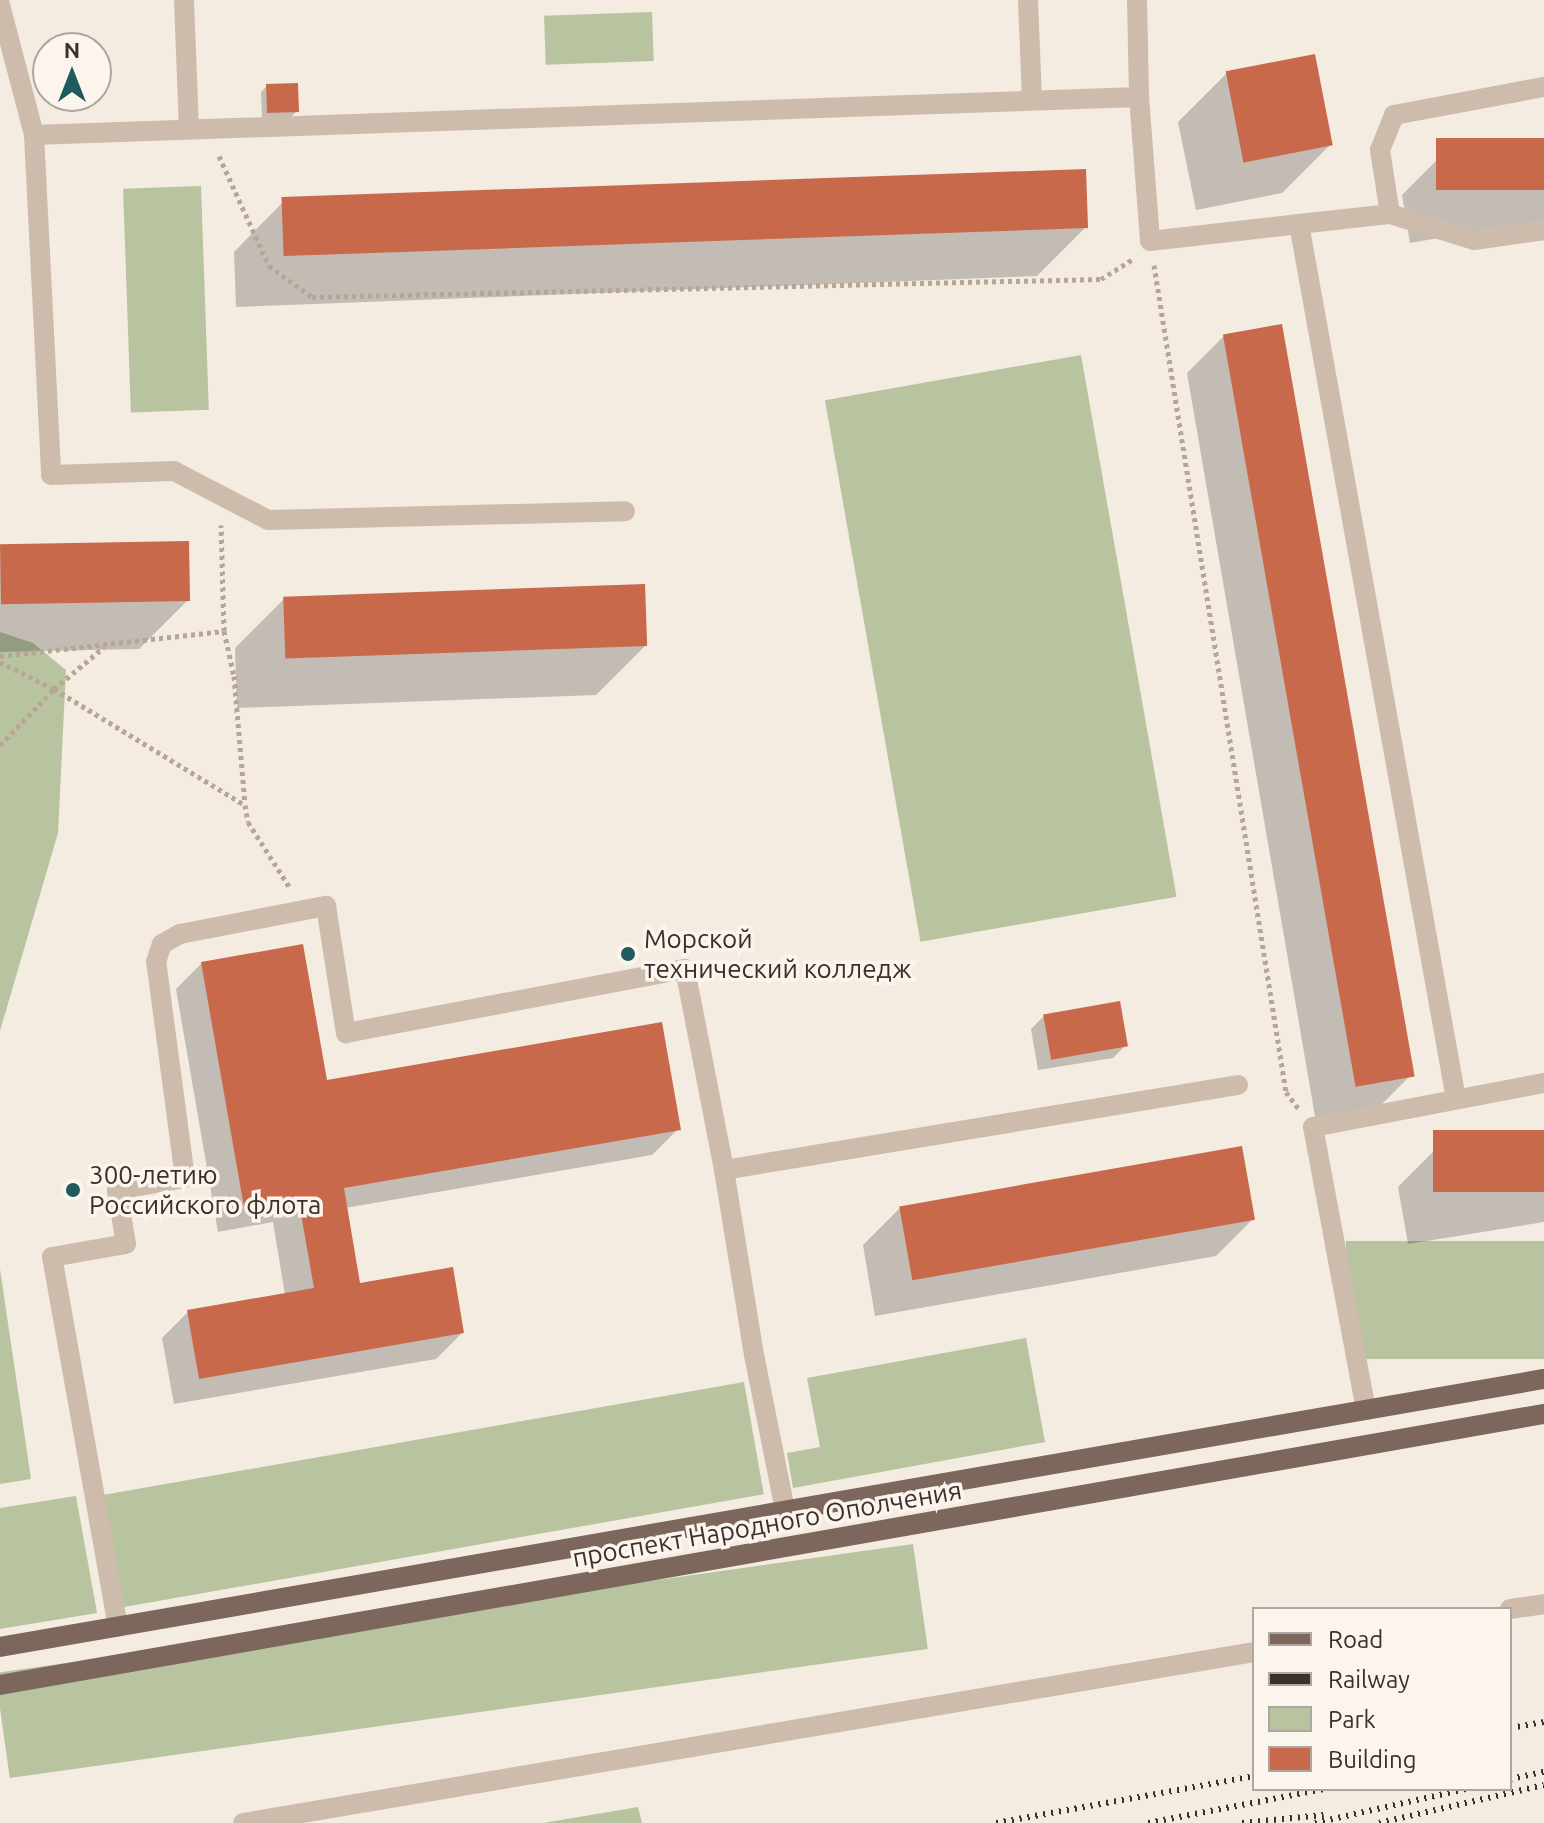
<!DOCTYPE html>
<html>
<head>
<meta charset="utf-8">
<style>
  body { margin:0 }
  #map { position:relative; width:1544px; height:1823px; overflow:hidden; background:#f4ebe1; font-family:Ubuntu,sans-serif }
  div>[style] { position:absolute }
  .green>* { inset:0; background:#b8c4a0; transform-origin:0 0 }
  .shadow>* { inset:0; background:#0003 }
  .building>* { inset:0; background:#c8694b; transform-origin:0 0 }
  .path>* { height:5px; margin-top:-2.5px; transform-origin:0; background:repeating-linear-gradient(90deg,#b9a596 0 4px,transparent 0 8px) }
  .minor>* { height:20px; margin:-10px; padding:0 10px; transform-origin:10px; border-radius:10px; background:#cdbbac }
  .major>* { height:20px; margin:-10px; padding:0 10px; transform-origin:10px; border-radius:10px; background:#7d675c }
  .rail>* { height:6px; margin-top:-3px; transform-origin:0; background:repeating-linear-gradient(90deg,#3b302b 0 2px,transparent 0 8px) }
  .dots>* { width:22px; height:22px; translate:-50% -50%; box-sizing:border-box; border:4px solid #fbf5ee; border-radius:50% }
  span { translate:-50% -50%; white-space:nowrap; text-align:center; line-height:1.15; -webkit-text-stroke:7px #fbf5ee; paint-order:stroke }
  .poi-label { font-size:26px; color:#3b302b }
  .left { translate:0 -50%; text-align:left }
  .street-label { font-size:26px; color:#3b302b }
  .legend { position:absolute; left:1252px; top:1607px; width:260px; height:184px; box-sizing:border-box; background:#fbf5ee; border:2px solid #aea6a0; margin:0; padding:10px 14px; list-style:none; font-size:24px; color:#3b302b }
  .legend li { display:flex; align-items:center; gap:16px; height:40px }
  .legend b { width:40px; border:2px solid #aea6a0 }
  .north { position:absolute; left:32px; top:32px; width:80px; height:80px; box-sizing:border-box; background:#fbf5ee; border:2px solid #aea6a0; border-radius:50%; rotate:0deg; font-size:22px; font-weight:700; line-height:32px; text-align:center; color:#3b302b }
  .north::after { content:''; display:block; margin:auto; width:28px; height:36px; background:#1f5a5e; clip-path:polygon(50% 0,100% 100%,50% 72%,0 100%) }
</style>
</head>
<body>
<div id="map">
  <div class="green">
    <div style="left:652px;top:12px;width:49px;height:108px;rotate:88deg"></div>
    <div style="left:201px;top:186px;width:224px;height:78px;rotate:88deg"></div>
    <div style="left:1081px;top:355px;width:550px;height:260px;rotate:80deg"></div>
    <div style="clip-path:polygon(0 632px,33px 643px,66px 670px,58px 833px,0 1031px)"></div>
    <div style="left:1544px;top:1241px;width:118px;height:198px;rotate:90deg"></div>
    <div style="clip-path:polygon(0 1269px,31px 1479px,0 1484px)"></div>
    <div style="clip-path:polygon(1026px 1338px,1045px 1442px,793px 1488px,787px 1453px,820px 1447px,807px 1378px)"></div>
    <div style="left:744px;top:1382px;width:114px;height:651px;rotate:80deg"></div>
    <div style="clip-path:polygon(76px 1496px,97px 1613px,0 1629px,0 1508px)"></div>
    <div style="left:913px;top:1544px;width:106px;height:927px;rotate:82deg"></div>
    <div style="clip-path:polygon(638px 1807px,642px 1823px,543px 1823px)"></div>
  </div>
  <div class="shadow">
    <div style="clip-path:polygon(1227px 73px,1331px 144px,1282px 193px,1196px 210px,1178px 122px)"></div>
    <div style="clip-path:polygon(267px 86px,297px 111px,291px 117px,262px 118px,261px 92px)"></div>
    <div style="clip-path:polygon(1544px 140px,1544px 220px,1410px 243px,1402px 195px,1439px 158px)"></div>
    <div style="clip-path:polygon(283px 202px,1086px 227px,1037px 276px,236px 307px,234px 252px)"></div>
    <div style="clip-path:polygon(1224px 336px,1410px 1076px,1373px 1113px,1316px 1122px,1187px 373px)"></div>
    <div style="clip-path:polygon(0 548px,188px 600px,139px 649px,0 652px)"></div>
    <div style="clip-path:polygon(284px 599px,645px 646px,596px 695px,237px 708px,235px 648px)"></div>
    <div style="clip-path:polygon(202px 963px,325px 1082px,678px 1129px,652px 1155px,345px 1208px,359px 1286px,462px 1333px,436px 1359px,174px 1404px,162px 1338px,188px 1312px,285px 1295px,273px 1222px,218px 1232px,176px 989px)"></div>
    <div style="clip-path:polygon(1044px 1016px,1126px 1045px,1113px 1058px,1038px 1070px,1031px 1029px)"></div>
    <div style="clip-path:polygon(1544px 1132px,1544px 1222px,1408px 1244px,1398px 1187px,1435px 1150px)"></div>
    <div style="clip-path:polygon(900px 1208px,1253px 1219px,1216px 1256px,875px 1316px,863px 1245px)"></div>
  </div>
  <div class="building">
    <div style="left:1315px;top:54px;width:93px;height:91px;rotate:79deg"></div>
    <div style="left:298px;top:83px;width:29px;height:32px;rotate:88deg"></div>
    <div style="left:1544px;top:138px;width:52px;height:108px;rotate:90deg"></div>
    <div style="left:1086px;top:169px;width:59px;height:805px;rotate:88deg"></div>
    <div style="left:1282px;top:324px;width:764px;height:60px;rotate:80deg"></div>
    <div style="left:189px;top:541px;width:60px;height:189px;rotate:89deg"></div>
    <div style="left:645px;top:584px;width:62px;height:362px;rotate:88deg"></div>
    <div style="clip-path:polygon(303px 944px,327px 1080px,662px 1022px,681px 1130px,344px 1188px,360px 1283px,453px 1267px,464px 1333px,199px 1379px,187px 1310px,314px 1288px,298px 1197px,244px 1207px,201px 962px)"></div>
    <div style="left:1120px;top:1001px;width:46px;height:78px;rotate:80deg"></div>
    <div style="left:1544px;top:1130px;width:62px;height:111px;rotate:90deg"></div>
    <div style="left:1242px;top:1146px;width:75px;height:348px;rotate:80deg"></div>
  </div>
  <div class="path">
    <div style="left:219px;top:156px;width:121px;rotate:65.6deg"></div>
    <div style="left:269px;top:266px;width:53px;rotate:35.8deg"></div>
    <div style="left:312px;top:297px;width:789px;rotate:-1.31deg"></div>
    <div style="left:1101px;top:279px;width:38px;rotate:-32deg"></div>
    <div style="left:1154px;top:265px;width:837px;rotate:80.93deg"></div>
    <div style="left:1286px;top:1092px;width:21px;rotate:53deg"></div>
    <div style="left:224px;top:631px;width:46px;rotate:77.5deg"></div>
    <div style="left:234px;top:676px;width:128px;rotate:85.1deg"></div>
    <div style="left:0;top:656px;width:225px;rotate:-6.4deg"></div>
    <div style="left:224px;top:631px;width:106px;rotate:-91.6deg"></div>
    <div style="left:0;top:662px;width:60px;rotate:26.6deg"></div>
    <div style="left:54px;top:689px;width:223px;rotate:31.3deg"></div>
    <div style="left:245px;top:805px;width:17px;rotate:80deg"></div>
    <div style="left:248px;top:822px;width:78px;rotate:57.5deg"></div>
    <div style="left:0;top:745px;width:78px;rotate:-46deg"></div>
    <div style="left:54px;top:689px;width:65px;rotate:-40deg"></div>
  </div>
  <div class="minor">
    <div style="left:184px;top:0;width:129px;rotate:87.8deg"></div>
    <div style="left:1028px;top:0;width:100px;rotate:87.7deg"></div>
    <div style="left:1137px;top:0;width:97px;rotate:88.8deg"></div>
    <div style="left:1139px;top:97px;width:144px;rotate:85.6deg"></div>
    <div style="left:1150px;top:241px;width:150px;rotate:-6.5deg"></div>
    <div style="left:0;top:5px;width:134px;rotate:75.3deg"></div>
    <div style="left:34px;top:135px;width:340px;rotate:87.1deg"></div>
    <div style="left:51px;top:475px;width:123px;rotate:-1.9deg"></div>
    <div style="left:174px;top:471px;width:106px;rotate:27.5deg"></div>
    <div style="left:268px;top:520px;width:357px;rotate:-1.4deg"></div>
    <div style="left:34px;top:135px;width:1106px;rotate:-1.97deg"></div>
    <div style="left:1390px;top:214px;width:65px;rotate:-98.9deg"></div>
    <div style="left:1380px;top:150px;width:38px;rotate:-68deg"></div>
    <div style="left:1394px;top:115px;width:153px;rotate:-10.6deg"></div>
    <div style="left:1456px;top:1099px;width:889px;rotate:-100.17deg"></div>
    <div style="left:1299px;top:224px;width:92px;rotate:-6.3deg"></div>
    <div style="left:1390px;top:214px;width:88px;rotate:17.2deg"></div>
    <div style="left:1474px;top:240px;width:71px;rotate:-8.1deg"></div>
    <div style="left:1366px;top:1410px;width:288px;rotate:-100.6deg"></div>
    <div style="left:1313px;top:1127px;width:235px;rotate:-10.8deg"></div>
    <div style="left:785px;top:1510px;width:158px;rotate:-101.3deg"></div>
    <div style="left:754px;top:1355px;width:187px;rotate:-99.2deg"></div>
    <div style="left:724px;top:1170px;width:521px;rotate:-9.39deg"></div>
    <div style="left:1510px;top:1609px;width:34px;rotate:-8deg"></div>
    <div style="left:118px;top:1627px;width:376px;rotate:-100.1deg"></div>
    <div style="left:52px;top:1257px;width:75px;rotate:-10deg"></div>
    <div style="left:126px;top:1244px;width:55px;rotate:-99.5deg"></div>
    <div style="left:117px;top:1190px;width:69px;rotate:-10deg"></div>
    <div style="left:185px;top:1178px;width:218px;rotate:-97.6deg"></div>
    <div style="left:156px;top:962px;width:19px;rotate:-72deg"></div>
    <div style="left:162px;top:944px;width:21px;rotate:-29deg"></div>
    <div style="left:180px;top:934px;width:149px;rotate:-10.9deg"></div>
    <div style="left:326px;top:906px;width:129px;rotate:81.1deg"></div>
    <div style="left:346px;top:1033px;width:345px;rotate:-10.7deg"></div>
    <div style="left:685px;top:969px;width:205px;rotate:79deg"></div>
    <div style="left:243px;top:1823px;width:1025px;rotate:-9.6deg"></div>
  </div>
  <div class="major">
    <div style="left:0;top:1647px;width:1567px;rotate:-9.85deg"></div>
    <div style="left:0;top:1685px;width:1568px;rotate:-9.96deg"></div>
  </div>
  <div class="rail">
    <div style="left:1510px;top:1728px;width:35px;rotate:-10deg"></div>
    <div style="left:1510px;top:1779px;width:35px;rotate:-12deg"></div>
    <div style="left:996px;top:1823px;width:262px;rotate:-10.3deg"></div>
    <div style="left:1148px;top:1823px;width:179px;rotate:-10.9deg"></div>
    <div style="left:1242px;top:1823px;width:82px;rotate:-5.6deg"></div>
    <div style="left:1315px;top:1823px;width:155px;rotate:-12.7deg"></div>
    <div style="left:1379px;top:1823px;width:169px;rotate:-13deg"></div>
  </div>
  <div class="dots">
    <div style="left:628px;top:954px;background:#1f5a5e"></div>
    <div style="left:73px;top:1190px;background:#1f5a5e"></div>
  </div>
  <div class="poi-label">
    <span class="left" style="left:644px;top:954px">Морской<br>технический колледж</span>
    <span class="left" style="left:89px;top:1190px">300-летию<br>Российского флота</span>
  </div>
  <div class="street-label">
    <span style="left:767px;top:1524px;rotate:-10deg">проспект Народного Ополчения</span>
  </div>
  <ul class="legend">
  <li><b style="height:10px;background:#7d675c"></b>Road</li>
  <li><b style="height:10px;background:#3b302b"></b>Railway</li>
  <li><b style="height:22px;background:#b8c4a0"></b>Park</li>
  <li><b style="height:22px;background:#c8694b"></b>Building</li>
  </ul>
  <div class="north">N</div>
</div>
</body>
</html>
